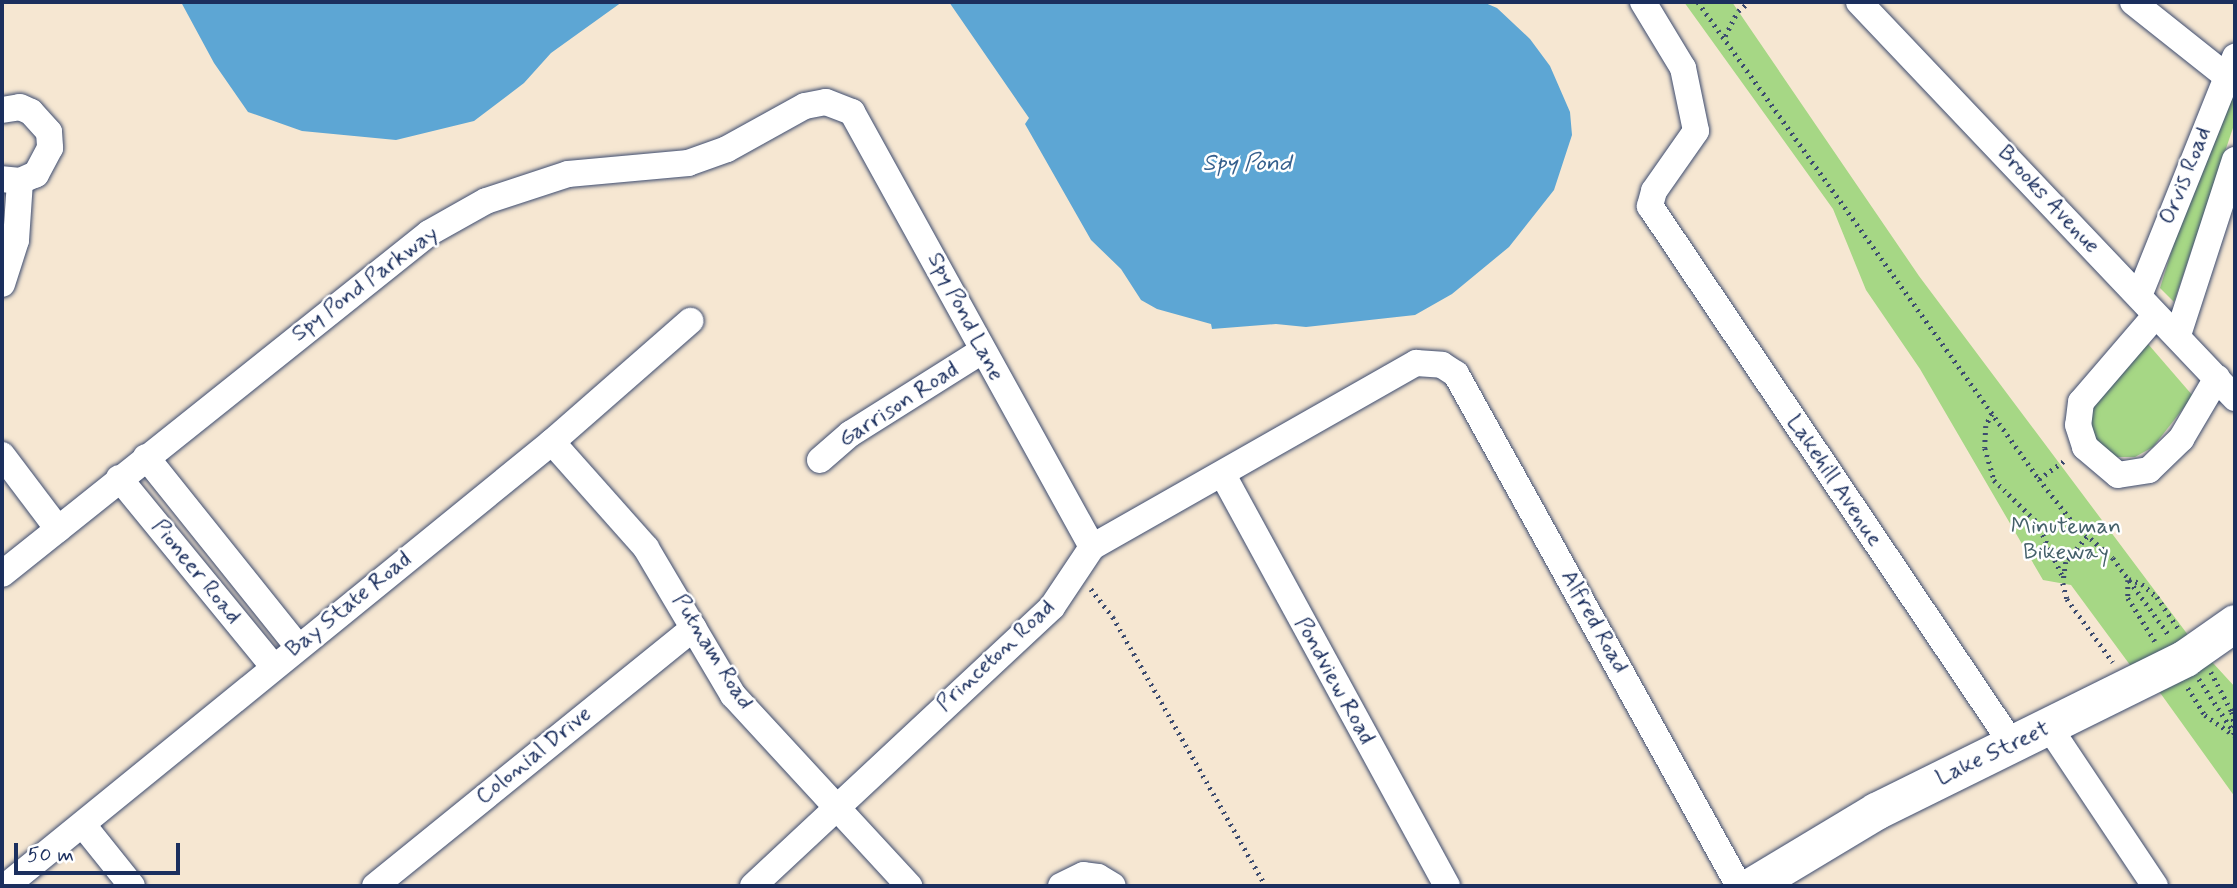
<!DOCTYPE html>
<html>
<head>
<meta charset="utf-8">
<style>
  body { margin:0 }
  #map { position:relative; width:2237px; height:888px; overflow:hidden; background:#f6e7d2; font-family:Mynerve,sans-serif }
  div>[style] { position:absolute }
  .green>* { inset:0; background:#a6d785 }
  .water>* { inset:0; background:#5da6d4 }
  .path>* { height:4.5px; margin-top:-2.25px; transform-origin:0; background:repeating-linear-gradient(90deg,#3c4b6f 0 2px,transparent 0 7px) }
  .roads { filter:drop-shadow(0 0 2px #3c4b6f) drop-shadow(0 0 2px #3c4b6f) }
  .minor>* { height:26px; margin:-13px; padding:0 13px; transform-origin:13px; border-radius:13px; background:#fff }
  .secondary>* { height:37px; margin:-18.5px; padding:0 18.5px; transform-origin:18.5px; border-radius:18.5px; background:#fff }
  span { translate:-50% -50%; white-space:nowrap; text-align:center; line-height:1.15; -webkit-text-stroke:5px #fff; paint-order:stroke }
  .street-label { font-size:23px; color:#1b2f5e }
  .park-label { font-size:23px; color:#45616a }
  .water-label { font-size:24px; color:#355f8d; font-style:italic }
  .frame { position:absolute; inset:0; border:4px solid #1b2f5e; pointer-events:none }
  .scale { position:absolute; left:14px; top:843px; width:166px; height:32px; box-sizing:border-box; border:4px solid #1b2f5e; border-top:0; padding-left:9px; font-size:21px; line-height:24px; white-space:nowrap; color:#1b2f5e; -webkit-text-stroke:5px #fff; paint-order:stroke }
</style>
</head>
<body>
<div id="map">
  <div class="green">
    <div style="clip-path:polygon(1684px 2px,1732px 2px,1919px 276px,2191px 639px,2235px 687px,2235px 797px,2161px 694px,2133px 669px,2071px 585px,2043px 580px,1920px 369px,1866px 290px,1833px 209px)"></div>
    <div style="clip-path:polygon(2230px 96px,2235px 97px,2235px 122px,2174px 302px,2160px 288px,2186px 205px)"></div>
    <div style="clip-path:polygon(2142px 337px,2193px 396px,2153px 447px,2135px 457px,2112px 457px,2093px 444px,2090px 401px)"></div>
  </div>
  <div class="water">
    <div style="clip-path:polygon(181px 2px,622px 2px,551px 53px,524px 83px,474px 121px,396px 140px,302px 131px,248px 112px,214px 63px)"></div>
    <div style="clip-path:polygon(949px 2px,1483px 2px,1497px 8px,1530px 39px,1550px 66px,1570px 112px,1572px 135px,1554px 190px,1509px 247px,1452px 294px,1415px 315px,1306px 327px,1276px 324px,1212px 329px,1211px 324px,1157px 309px,1141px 300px,1121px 269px,1091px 240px,1025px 124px,1029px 118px)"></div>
  </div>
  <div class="path">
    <div style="left:1698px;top:2px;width:586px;rotate:54.44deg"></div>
    <div style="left:2039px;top:479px;width:58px;rotate:52deg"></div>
    <div style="left:2075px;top:525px;width:50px;rotate:41deg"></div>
    <div style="left:2113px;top:558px;width:95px;rotate:54deg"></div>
    <div style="left:1725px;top:36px;width:28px;rotate:-63deg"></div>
    <div style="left:1738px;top:11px;width:14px;rotate:-39deg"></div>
    <div style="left:1992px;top:414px;width:13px;rotate:117deg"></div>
    <div style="left:1986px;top:426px;width:22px;rotate:93deg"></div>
    <div style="left:1985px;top:448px;width:33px;rotate:74deg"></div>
    <div style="left:1994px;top:480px;width:60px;rotate:44.3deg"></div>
    <div style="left:2037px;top:522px;width:59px;rotate:64.7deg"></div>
    <div style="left:2039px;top:479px;width:34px;rotate:-36deg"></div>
    <div style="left:2087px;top:537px;width:33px;rotate:130deg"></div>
    <div style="left:2066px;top:562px;width:21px;rotate:98deg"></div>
    <div style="left:2063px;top:583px;width:16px;rotate:76deg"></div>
    <div style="left:2067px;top:599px;width:78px;rotate:53.9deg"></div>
    <div style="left:2129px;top:579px;width:14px;rotate:21deg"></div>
    <div style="left:2142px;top:584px;width:20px;rotate:41deg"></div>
    <div style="left:2157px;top:597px;width:37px;rotate:56deg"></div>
    <div style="left:2128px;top:580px;width:18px;rotate:90deg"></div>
    <div style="left:2128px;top:598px;width:51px;rotate:57.9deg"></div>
    <div style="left:1091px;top:589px;width:36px;rotate:52deg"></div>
    <div style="left:1113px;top:617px;width:309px;rotate:60.4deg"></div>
    <div style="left:2211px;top:672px;width:45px;rotate:62.3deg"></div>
    <div style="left:2232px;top:712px;width:16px;rotate:79deg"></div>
    <div style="left:2199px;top:679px;width:66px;rotate:56.8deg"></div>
    <div style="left:2188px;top:688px;width:32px;rotate:58deg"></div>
    <div style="left:2205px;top:715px;width:35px;rotate:35deg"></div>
  </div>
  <div class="roads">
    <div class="minor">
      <div style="left:1643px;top:2px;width:77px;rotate:58.8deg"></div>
      <div style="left:1683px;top:68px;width:64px;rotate:78.3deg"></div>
      <div style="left:1696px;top:131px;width:73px;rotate:125deg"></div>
      <div style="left:1654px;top:191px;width:16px;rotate:105deg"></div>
      <div style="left:1650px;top:206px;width:648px;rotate:56.06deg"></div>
      <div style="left:1859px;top:2px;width:546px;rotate:46.48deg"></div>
      <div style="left:2133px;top:2px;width:130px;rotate:38.5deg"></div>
      <div style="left:2px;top:110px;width:18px;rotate:-9deg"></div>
      <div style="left:20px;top:107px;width:12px;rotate:24deg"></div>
      <div style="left:31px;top:112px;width:27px;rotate:48deg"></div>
      <div style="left:49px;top:132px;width:16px;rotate:86deg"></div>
      <div style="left:50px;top:148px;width:30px;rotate:118deg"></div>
      <div style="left:36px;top:174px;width:17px;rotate:156deg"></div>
      <div style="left:20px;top:181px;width:18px;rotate:-174deg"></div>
      <div style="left:2px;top:284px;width:46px;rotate:-72.3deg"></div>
      <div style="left:16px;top:240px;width:59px;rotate:-86.1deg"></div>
      <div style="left:2139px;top:296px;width:258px;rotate:-68.1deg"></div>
      <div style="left:2155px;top:316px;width:113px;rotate:130.7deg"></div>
      <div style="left:2081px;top:402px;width:23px;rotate:97deg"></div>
      <div style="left:2078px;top:425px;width:23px;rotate:72deg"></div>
      <div style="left:2085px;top:447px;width:43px;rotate:40.3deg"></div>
      <div style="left:2118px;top:475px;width:31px;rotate:-9deg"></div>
      <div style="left:2149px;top:470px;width:45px;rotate:-44.1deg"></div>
      <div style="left:2181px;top:439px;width:71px;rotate:-59.5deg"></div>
      <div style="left:2178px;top:335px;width:184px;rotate:-72deg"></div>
      <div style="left:552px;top:442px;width:142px;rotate:48.4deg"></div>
      <div style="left:646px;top:548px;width:171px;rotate:59.4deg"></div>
      <div style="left:733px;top:695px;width:260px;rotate:47.3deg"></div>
      <div style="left:2px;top:455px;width:93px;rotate:52.9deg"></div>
      <div style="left:146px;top:457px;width:243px;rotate:51.3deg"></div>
      <div style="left:820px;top:460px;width:40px;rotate:-41deg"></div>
      <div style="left:850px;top:434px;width:154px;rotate:-32.2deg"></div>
      <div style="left:1223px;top:475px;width:468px;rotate:61.4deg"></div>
      <div style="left:119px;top:478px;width:243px;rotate:50.7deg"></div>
      <div style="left:2px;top:574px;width:546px;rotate:-38.61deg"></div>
      <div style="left:429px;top:233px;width:65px;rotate:-29.3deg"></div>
      <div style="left:486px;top:201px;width:86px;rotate:-18.2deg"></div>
      <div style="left:568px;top:174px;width:121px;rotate:-5.2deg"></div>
      <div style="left:688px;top:163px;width:41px;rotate:-19.7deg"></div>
      <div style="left:727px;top:149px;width:89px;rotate:-28.9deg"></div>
      <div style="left:805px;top:106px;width:21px;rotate:-11deg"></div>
      <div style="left:826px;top:102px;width:28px;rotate:21deg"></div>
      <div style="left:852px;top:112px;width:497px;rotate:61.1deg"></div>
      <div style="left:2049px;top:727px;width:191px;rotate:56.3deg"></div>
      <div style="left:83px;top:825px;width:78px;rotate:51.2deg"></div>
      <div style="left:6px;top:886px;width:704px;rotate:-39.12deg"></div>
      <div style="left:552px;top:442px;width:184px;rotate:-41.2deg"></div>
      <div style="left:375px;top:886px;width:410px;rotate:-39deg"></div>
      <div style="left:753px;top:886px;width:409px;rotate:-43deg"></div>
      <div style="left:1052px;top:607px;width:72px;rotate:-56.3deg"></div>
      <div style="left:1092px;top:547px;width:373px;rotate:-29.6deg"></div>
      <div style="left:1416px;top:363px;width:26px;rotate:4deg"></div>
      <div style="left:1442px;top:365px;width:17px;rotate:33deg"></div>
      <div style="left:1456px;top:374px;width:585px;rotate:61.07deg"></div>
      <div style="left:1061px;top:886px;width:25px;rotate:-26deg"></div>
      <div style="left:1084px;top:875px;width:14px;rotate:8deg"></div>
      <div style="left:1098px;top:877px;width:17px;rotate:31deg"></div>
    </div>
    <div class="secondary">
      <div style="left:1751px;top:886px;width:146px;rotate:-31deg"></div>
      <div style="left:1876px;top:811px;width:345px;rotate:-26.3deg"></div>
      <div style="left:2185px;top:658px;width:61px;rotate:-35deg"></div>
    </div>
  </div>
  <div class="street-label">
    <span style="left:2186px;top:176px;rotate:-68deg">Orvis Road</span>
    <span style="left:2048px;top:200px;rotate:47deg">Brooks Avenue</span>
    <span style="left:365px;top:284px;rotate:-37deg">Spy Pond Parkway</span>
    <span style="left:965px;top:317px;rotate:63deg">Spy Pond Lane</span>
    <span style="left:899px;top:405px;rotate:-33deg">Garrison Road</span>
    <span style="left:1834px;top:481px;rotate:56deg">Lakehill Avenue</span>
    <span style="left:196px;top:572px;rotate:51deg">Pioneer Road</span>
    <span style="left:349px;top:605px;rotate:-39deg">Bay State Road</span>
    <span style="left:1594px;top:622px;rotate:61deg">Alfred Road</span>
    <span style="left:712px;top:652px;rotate:58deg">Putnam Road</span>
    <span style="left:996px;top:656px;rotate:-43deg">Princeton Road</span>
    <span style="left:1334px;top:681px;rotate:61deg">Pondview Road</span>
    <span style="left:1993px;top:754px;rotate:-25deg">Lake Street</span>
    <span style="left:534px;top:756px;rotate:-39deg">Colonial Drive</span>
  </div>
  <div class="park-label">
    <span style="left:2066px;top:540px">Minuteman<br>Bikeway</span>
  </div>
  <div class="water-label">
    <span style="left:1247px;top:164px">Spy Pond</span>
  </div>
  <div class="frame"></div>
  <div class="scale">50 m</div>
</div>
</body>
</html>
